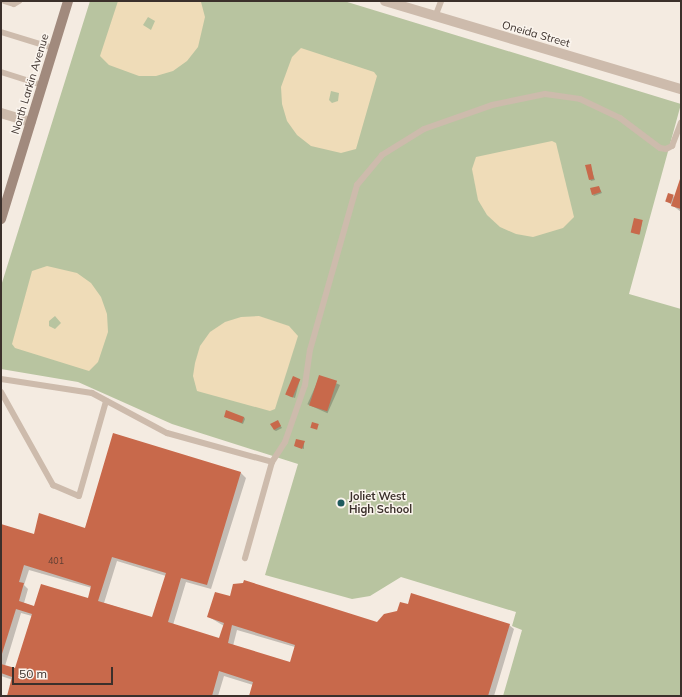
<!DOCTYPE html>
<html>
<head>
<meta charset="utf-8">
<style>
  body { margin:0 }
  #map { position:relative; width:682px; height:697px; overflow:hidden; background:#f4ebe1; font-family:Mulish,sans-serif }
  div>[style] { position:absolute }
  .green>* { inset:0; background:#b8c4a0 }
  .sand>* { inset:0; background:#efdcb8 }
  .shadow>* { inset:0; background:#0003; transform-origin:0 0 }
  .building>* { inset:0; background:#c8694b; transform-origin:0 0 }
  .service>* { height:6px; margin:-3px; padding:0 3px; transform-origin:3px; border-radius:3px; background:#cdbbac }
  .minor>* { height:10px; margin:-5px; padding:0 5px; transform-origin:5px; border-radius:5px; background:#cdbbac }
  .secondary>* { height:10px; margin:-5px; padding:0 5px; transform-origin:5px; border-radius:5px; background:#a18a7d }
  .dots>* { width:11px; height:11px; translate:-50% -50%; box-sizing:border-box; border:2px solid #fbf5ee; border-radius:50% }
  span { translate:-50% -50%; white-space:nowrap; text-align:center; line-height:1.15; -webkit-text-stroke:3px #fbf5ee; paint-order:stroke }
  .number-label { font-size:9px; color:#5e3e33 }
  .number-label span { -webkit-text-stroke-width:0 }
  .street-label { font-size:11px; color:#3b302b }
  .poi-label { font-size:11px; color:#3b302b; font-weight:700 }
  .left { translate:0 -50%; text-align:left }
  .frame { position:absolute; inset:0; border:2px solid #3b302b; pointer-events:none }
  .scale { position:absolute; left:12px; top:667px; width:101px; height:18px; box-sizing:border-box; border:2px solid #3b302b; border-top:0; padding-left:5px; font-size:12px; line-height:14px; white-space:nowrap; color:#3b302b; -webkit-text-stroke:3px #fbf5ee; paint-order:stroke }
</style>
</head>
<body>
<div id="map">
  <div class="green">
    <div style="clip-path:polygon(90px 1px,344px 1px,681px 104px,629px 294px,681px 309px,681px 696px,503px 696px,522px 630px,512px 626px,516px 612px,401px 577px,370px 596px,352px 599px,265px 575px,298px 464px,172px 424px,78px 382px,1px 369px,1px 286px)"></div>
  </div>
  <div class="sand">
    <div style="clip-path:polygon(evenodd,118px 1px,201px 2px,205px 17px,198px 47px,187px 61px,173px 71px,156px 76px,139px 76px,109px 65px,100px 56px,118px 1px,148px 17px,155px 21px,151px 30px,143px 25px,148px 17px)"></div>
    <div style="clip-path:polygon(evenodd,301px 48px,374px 72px,377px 76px,356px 149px,341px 153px,311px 146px,297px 135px,287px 121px,282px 104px,281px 87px,292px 57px,301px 48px,331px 91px,339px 93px,338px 101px,332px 103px,329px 100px,331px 91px)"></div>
    <div style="clip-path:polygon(552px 141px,556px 143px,574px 217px,563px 228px,533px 237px,516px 234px,500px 227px,487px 215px,478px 200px,472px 169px,476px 157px)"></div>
    <div style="clip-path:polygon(evenodd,47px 266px,77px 273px,91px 283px,101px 297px,107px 314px,108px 332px,98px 362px,89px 371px,15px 348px,12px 344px,32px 271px,47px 266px,55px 316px,61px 323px,55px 329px,49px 326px,49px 321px,55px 316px)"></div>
    <div style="clip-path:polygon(259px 316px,289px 326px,298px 336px,275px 409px,270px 411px,197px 391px,193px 376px,195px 363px,200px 346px,210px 332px,225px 322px,241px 317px)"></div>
  </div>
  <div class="shadow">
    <div style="clip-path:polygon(590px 165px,595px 180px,591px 181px,590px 179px)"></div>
    <div style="clip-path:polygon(681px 179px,681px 212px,668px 202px,673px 196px,675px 198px)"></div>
    <div style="clip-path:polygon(599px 187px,602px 193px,594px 196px,593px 195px)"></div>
    <div style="clip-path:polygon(642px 221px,640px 234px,633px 233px,632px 231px)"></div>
    <div style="left:320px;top:376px;width:22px;height:31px;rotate:24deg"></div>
    <div style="clip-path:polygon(300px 379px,295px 398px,289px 396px,288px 394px)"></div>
    <div style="clip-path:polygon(225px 417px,244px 417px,245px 419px,243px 424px)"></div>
    <div style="clip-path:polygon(279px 423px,282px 428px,276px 431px,274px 430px)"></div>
    <div style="clip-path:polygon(evenodd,114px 434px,241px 473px,246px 478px,211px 589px,186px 582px,173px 625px,220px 639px,224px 626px,209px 617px,230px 597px,377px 623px,509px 625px,514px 629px,494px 696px,250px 696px,253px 685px,224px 676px,218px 696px,8px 696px,13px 680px,1px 676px,1px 525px,35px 535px,85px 529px,114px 434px,117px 561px,166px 576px,153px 618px,104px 603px,117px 561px,114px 434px,29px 570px,92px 588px,88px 599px,35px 607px,24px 603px,28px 589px,24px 585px,29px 570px,114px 434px,21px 613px,32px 616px,16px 670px,5px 666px,21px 613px,114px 434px,237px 630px,295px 647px,291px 663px,233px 646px,237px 630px)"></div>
    <div style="clip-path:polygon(304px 442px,304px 449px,295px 446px)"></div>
  </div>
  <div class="building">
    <div style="clip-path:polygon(591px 164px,594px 179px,589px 180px,585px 165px)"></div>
    <div style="clip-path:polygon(681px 176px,681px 209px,671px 206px)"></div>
    <div style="clip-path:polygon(599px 186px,601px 192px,592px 195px,590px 188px)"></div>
    <div style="left:668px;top:193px;width:6px;height:9px;rotate:18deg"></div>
    <div style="left:634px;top:218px;width:9px;height:15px;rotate:13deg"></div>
    <div style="left:319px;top:375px;width:19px;height:32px;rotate:18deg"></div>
    <div style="left:293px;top:376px;width:8px;height:20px;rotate:23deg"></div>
    <div style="clip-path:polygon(226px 410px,244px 417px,242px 423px,224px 417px)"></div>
    <div style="clip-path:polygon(278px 420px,281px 426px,274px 430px,270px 424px)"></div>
    <div style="left:312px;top:422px;width:7px;height:6px;rotate:16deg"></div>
    <div style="clip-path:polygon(evenodd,113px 433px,241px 472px,207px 585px,181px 578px,168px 622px,219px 638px,224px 623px,207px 617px,215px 592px,230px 596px,233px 584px,243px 583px,244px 580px,377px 622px,384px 614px,397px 611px,400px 602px,408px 604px,411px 593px,510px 624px,488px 696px,249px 696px,253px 682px,219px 671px,212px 696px,7px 696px,12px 677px,1px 673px,1px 664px,15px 668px,32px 614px,16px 609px,1px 657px,1px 524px,34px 534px,39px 513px,85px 528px,113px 433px,112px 557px,166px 573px,152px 617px,98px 601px,112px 557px,113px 433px,24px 565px,91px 586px,88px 598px,41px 584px,34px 606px,19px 601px,24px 583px,19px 582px,24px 565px,113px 433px,232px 625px,295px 645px,290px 662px,228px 643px,232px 625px)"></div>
    <div style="clip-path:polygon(296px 439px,305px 441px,302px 449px,294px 446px)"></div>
  </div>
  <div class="service">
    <div style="left:4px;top:1px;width:10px;rotate:17deg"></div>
    <div style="left:14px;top:4px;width:6px;rotate:-31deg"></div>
    <div style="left:435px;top:17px;width:17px;rotate:-69deg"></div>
    <div style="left:1px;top:32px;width:54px;rotate:17.1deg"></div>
    <div style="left:1px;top:72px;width:43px;rotate:17.6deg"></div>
    <div style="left:1px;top:379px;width:92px;rotate:8.7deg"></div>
    <div style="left:92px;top:393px;width:85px;rotate:28.1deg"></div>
    <div style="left:167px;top:433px;width:109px;rotate:15.4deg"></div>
    <div style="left:272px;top:462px;width:100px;rotate:105.7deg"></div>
    <div style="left:1px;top:392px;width:107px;rotate:60.8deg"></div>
    <div style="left:53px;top:485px;width:28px;rotate:23deg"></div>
    <div style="left:79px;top:496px;width:99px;rotate:-74.1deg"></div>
    <div style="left:272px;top:462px;width:24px;rotate:-57deg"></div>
    <div style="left:285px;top:442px;width:60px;rotate:-70.7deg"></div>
    <div style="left:305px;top:385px;width:35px;rotate:-82deg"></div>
    <div style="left:310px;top:350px;width:172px;rotate:-74.1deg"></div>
    <div style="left:357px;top:185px;width:39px;rotate:-50deg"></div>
    <div style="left:382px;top:155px;width:49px;rotate:-31.8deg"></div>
    <div style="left:424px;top:129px;width:72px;rotate:-19.4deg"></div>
    <div style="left:492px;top:105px;width:54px;rotate:-11.7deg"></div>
    <div style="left:545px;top:94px;width:35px;rotate:8deg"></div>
    <div style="left:580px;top:99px;width:44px;rotate:25.4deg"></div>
    <div style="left:620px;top:118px;width:50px;rotate:36.9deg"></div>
    <div style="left:660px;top:148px;width:6px;rotate:9deg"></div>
    <div style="left:666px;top:149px;width:7px;rotate:-27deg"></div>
    <div style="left:672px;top:146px;width:25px;rotate:-69deg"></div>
  </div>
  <div class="minor">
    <div style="left:385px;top:1px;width:309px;rotate:16.6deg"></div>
    <div style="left:1px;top:113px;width:31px;rotate:17deg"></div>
  </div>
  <div class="secondary">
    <div style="left:1px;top:219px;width:228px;rotate:-72.9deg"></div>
  </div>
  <div class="dots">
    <div style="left:341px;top:503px;background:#1f5a5e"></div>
  </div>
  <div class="number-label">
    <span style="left:56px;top:561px">401</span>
  </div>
  <div class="street-label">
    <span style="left:536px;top:34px;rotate:16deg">Oneida Street</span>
    <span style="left:30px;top:84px;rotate:-73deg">North Larkin Avenue</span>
  </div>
  <div class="poi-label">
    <span class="left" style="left:349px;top:503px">Joliet West<br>High School</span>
  </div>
  <div class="frame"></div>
  <div class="scale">50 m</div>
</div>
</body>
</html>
